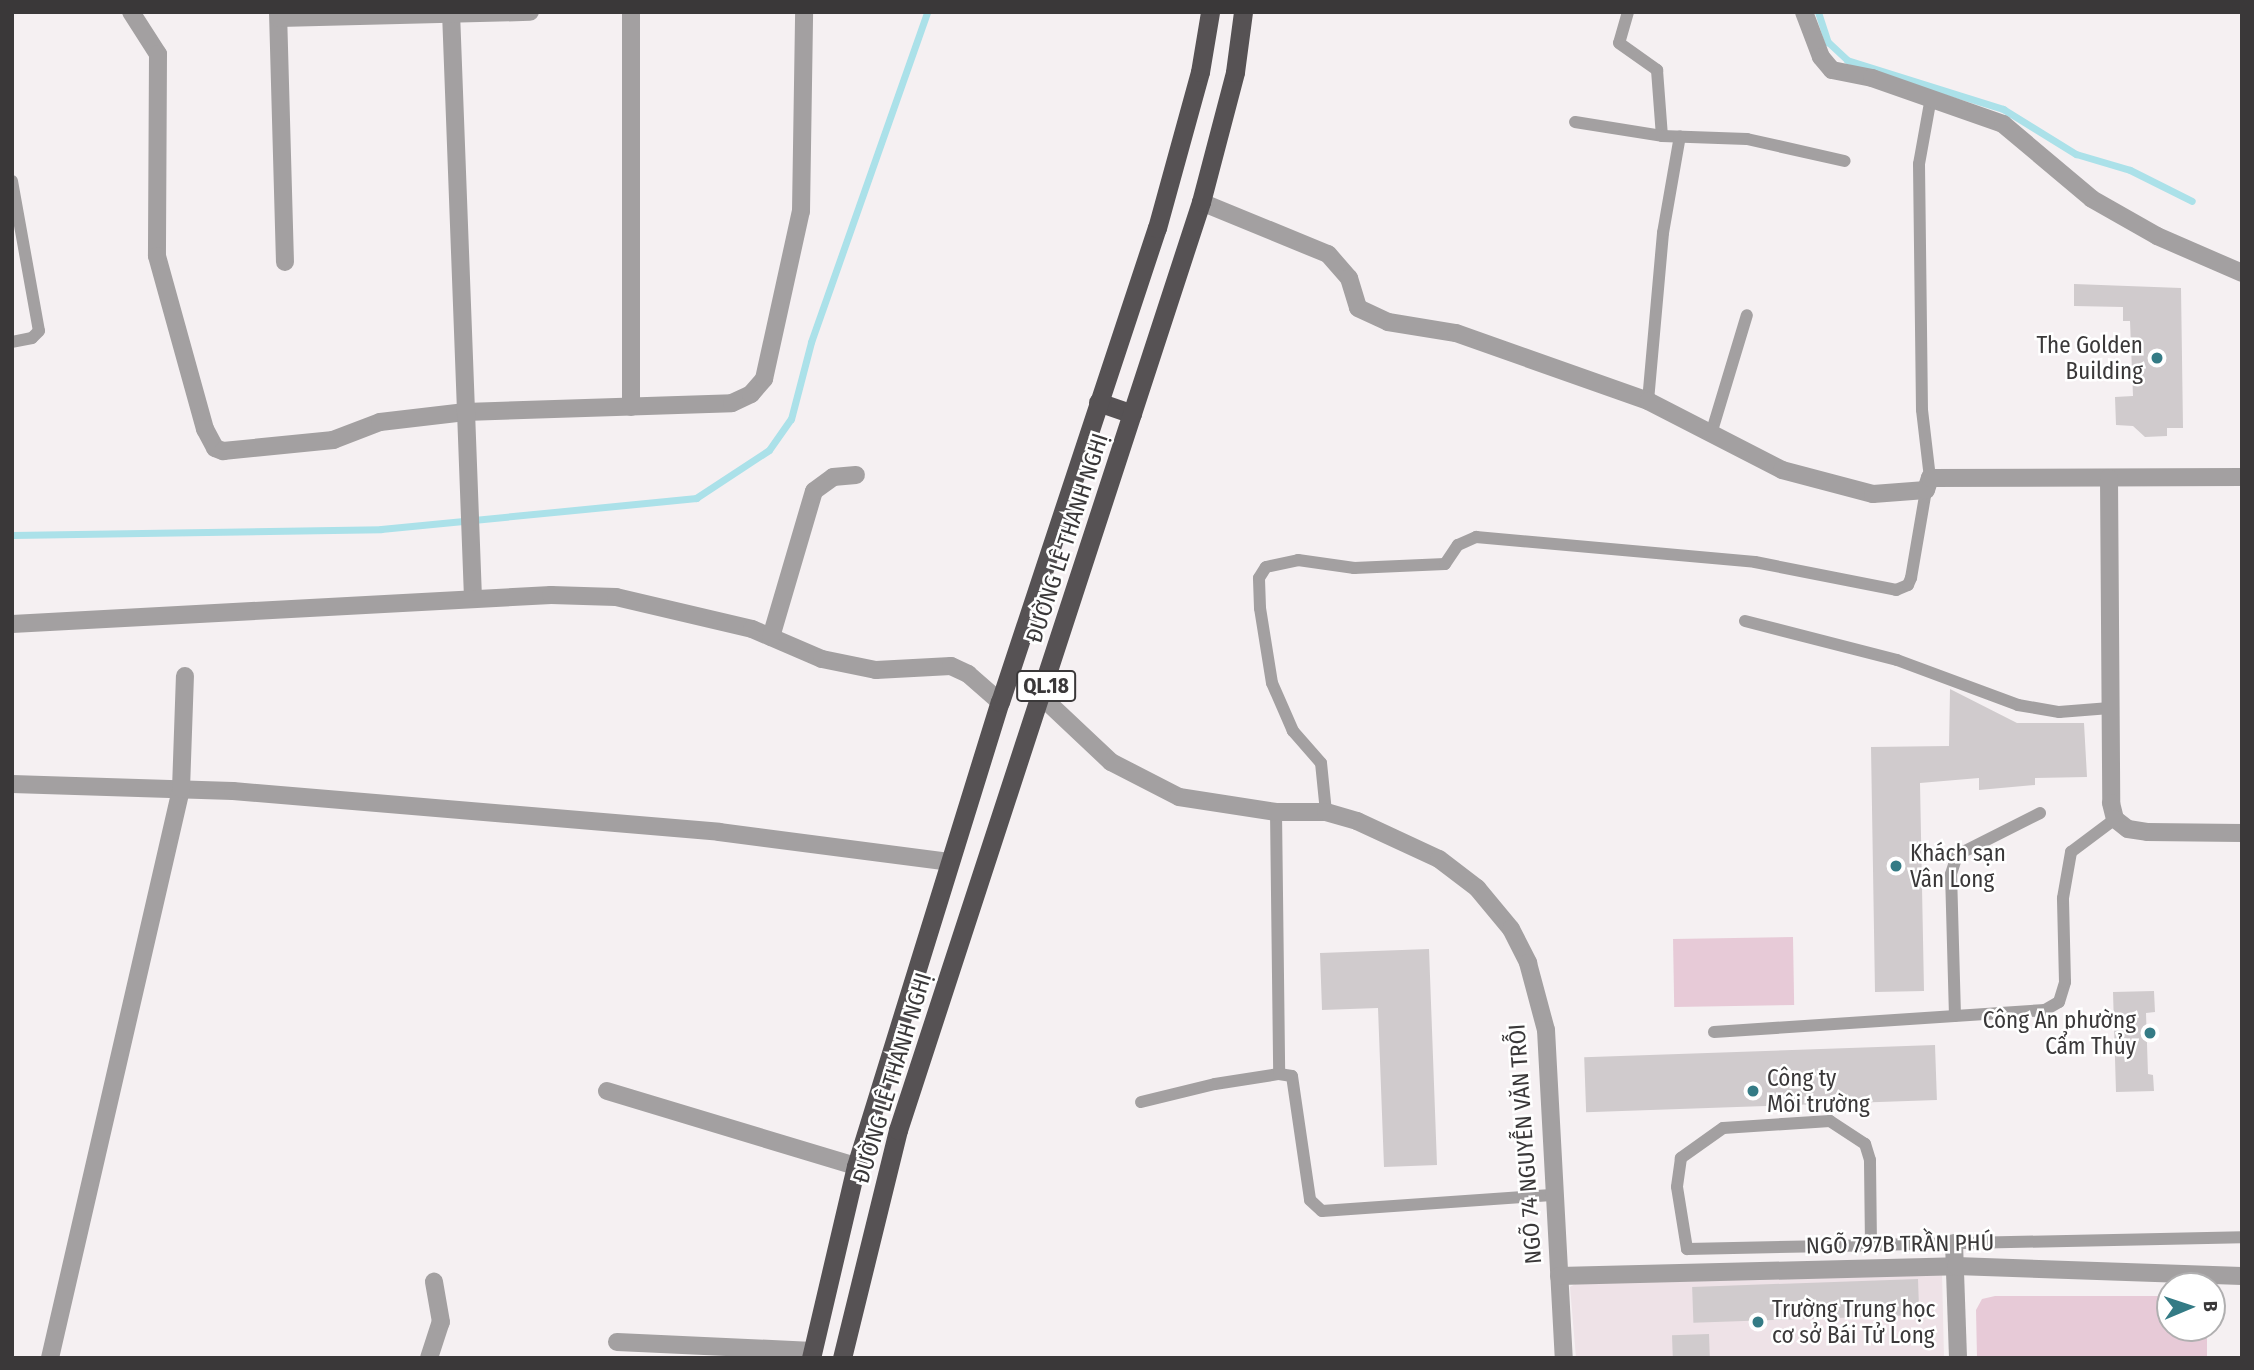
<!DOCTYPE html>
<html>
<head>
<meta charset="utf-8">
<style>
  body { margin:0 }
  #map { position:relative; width:2254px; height:1370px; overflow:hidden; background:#f5f0f2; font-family:"Fira Sans Condensed",sans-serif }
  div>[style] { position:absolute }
  .built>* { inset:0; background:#eee2e7 }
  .green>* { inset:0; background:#e7cad7; transform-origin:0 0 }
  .stream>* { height:7px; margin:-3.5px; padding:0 3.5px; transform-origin:3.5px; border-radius:3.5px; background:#abe1e9 }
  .building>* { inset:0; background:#d0cbcd; transform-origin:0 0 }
  .service>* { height:12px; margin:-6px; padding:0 6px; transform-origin:6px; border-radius:6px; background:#a3a0a1 }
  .minor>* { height:18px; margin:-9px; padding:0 9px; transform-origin:9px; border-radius:9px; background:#a3a0a1 }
  .trunk>* { height:19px; margin:-9.5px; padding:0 9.5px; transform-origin:9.5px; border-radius:9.5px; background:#565254 }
  .dots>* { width:19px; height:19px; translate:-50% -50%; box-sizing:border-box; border:4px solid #fff; border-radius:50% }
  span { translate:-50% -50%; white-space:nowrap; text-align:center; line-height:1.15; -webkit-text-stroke:5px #fff; paint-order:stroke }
  .shield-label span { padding:2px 5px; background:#fff; border:2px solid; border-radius:5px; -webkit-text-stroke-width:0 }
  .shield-label { font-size:21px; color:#3a3839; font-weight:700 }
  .poi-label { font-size:23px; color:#3a3839 }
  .right { translate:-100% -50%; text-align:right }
  .left { translate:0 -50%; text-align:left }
  .street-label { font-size:23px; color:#3a3839 }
  .frame { position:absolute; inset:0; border:14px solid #3a3839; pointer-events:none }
  .north { position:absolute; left:2156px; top:1272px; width:70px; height:70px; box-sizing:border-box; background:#fff; border:2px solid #b0afb0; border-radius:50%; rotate:88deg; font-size:19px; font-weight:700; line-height:28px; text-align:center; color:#3a3839 }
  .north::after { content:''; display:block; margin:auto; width:24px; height:32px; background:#347b85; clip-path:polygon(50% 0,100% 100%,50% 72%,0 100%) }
</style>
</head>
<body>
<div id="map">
  <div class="built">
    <div style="clip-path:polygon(1942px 1272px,1944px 1358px,1576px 1358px,1570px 1287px,1577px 1283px)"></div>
  </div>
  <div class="green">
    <div style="left:1793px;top:937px;width:68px;height:120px;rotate:89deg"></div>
    <div style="clip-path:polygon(1995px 1296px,2170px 1296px,2170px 1328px,2207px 1328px,2207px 1358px,1977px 1358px,1976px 1310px,1982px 1299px)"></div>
  </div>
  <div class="stream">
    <div style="left:1818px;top:12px;width:32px;rotate:72deg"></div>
    <div style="left:1828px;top:42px;width:26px;rotate:43deg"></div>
    <div style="left:1847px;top:60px;width:164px;rotate:17.4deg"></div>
    <div style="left:2003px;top:109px;width:86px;rotate:31.7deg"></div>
    <div style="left:2076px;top:154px;width:56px;rotate:16.5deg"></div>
    <div style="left:2130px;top:170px;width:69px;rotate:26.6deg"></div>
    <div style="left:12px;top:535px;width:369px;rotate:-0.9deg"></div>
    <div style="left:381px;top:529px;width:317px;rotate:-5.6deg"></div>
    <div style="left:696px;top:498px;width:87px;rotate:-33.3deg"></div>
    <div style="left:769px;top:450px;width:38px;rotate:-55deg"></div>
    <div style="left:791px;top:419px;width:80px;rotate:-75.4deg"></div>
    <div style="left:811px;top:342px;width:350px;rotate:-70.6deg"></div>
  </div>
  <div class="building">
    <div style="clip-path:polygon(2074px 284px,2181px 288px,2183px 428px,2167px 428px,2167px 436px,2145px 437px,2133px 426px,2116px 425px,2115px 397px,2133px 396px,2130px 321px,2123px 321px,2123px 307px,2074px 306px)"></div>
    <div style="clip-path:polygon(1950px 689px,2017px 723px,2084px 723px,2087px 777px,2035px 778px,2035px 785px,1979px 790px,1979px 778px,1920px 783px,1924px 991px,1875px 992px,1871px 747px,1949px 746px)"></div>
    <div style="clip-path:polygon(1429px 949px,1437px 1165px,1384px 1167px,1378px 1008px,1322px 1010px,1320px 953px)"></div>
    <div style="clip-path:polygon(2154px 991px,2155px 1012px,2146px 1013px,2148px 1074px,2153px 1075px,2154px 1091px,2116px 1092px,2113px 992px)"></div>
    <div style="left:1935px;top:1045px;width:55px;height:351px;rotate:88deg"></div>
    <div style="left:1918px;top:1279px;width:36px;height:226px;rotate:88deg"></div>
    <div style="left:1709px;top:1334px;width:24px;height:37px;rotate:88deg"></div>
  </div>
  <div class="service">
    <div style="left:1628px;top:12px;width:32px;rotate:106deg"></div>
    <div style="left:1619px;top:43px;width:47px;rotate:35.4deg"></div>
    <div style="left:1657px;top:70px;width:66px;rotate:85.7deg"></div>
    <div style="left:1575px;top:122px;width:88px;rotate:9.1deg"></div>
    <div style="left:1662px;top:136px;width:85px;rotate:2deg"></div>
    <div style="left:1747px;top:139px;width:100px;rotate:12.7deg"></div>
    <div style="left:12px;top:181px;width:152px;rotate:79.8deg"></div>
    <div style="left:39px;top:331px;width:10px;rotate:135deg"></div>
    <div style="left:32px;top:338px;width:20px;rotate:169deg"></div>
    <div style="left:1648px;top:401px;width:169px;rotate:-84.9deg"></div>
    <div style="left:1663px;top:233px;width:98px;rotate:-80.1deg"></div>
    <div style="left:1711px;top:434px;width:124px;rotate:-73.2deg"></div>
    <div style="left:1930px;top:478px;width:68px;rotate:-96.7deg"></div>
    <div style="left:1922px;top:410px;width:246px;rotate:-90.7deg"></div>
    <div style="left:1919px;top:164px;width:68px;rotate:-79.8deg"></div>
    <div style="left:1745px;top:621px;width:157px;rotate:14.4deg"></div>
    <div style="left:1897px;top:660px;width:129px;rotate:20.4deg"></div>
    <div style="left:2018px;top:705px;width:42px;rotate:9.7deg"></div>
    <div style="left:2059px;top:712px;width:51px;rotate:-4.5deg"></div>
    <div style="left:1276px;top:812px;width:262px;rotate:89.3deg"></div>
    <div style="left:1326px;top:812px;width:49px;rotate:-95.8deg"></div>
    <div style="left:1321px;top:763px;width:43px;rotate:-131.2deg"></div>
    <div style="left:1293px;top:731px;width:52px;rotate:-113.6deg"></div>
    <div style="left:1272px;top:683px;width:76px;rotate:-99.1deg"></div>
    <div style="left:1260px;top:608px;width:30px;rotate:-92deg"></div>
    <div style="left:1259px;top:578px;width:13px;rotate:-58deg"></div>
    <div style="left:1266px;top:567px;width:33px;rotate:-12deg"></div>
    <div style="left:1298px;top:560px;width:57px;rotate:8.1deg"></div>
    <div style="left:1354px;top:568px;width:91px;rotate:-2.5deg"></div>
    <div style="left:1445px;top:564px;width:23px;rotate:-56deg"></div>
    <div style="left:1458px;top:545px;width:20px;rotate:-24deg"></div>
    <div style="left:1476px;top:537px;width:280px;rotate:5.1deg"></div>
    <div style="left:1755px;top:562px;width:144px;rotate:11.2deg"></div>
    <div style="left:1896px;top:590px;width:13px;rotate:-23deg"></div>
    <div style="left:1908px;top:585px;width:8px;rotate:-67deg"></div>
    <div style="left:1911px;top:578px;width:89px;rotate:-80.3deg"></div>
    <div style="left:1955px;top:1016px;width:142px;rotate:-91.6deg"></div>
    <div style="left:1951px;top:874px;width:20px;rotate:-72deg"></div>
    <div style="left:1957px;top:855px;width:93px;rotate:-26.8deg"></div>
    <div style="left:1714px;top:1032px;width:332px;rotate:-3.8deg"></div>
    <div style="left:2045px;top:1010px;width:16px;rotate:-30deg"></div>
    <div style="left:2059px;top:1002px;width:21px;rotate:-73deg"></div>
    <div style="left:2065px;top:982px;width:84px;rotate:-91.4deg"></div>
    <div style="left:2063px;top:898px;width:47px;rotate:-80.1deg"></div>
    <div style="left:2071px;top:852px;width:55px;rotate:-36.9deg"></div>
    <div style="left:1141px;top:1102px;width:76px;rotate:-13.7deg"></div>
    <div style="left:1215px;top:1084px;width:65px;rotate:-8.9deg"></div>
    <div style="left:1279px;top:1074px;width:13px;rotate:9deg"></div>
    <div style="left:1292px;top:1076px;width:125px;rotate:81.7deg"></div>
    <div style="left:1310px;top:1200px;width:16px;rotate:43deg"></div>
    <div style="left:1322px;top:1211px;width:230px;rotate:-4deg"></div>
    <div style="left:1871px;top:1245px;width:85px;rotate:-90.7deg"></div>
    <div style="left:1870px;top:1160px;width:17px;rotate:-107deg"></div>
    <div style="left:1865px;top:1144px;width:42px;rotate:-146.7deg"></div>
    <div style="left:1830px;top:1121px;width:107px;rotate:176.3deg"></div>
    <div style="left:1723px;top:1128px;width:52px;rotate:144.5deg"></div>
    <div style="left:1681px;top:1158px;width:29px;rotate:98deg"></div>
    <div style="left:1677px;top:1187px;width:63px;rotate:80.8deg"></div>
    <div style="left:1687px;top:1249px;width:184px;rotate:-1.2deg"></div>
    <div style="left:1871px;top:1245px;width:371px;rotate:-1.2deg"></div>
  </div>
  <div class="minor">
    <div style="left:131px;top:12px;width:50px;rotate:57.3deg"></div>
    <div style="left:158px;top:54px;width:202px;rotate:90.3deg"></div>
    <div style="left:157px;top:256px;width:180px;rotate:74.5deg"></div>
    <div style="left:205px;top:429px;width:21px;rotate:62deg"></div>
    <div style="left:215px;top:448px;width:9px;rotate:21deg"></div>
    <div style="left:223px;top:451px;width:111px;rotate:-5.7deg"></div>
    <div style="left:333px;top:440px;width:50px;rotate:-21deg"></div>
    <div style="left:380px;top:422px;width:86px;rotate:-6.7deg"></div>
    <div style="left:465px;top:412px;width:267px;rotate:-1.9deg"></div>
    <div style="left:732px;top:403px;width:21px;rotate:-25deg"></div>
    <div style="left:751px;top:394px;width:20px;rotate:-49deg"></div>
    <div style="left:764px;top:379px;width:172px;rotate:-77.6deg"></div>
    <div style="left:801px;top:211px;width:199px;rotate:-89.1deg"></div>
    <div style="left:278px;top:12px;width:250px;rotate:88.4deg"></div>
    <div style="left:451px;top:12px;width:587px;rotate:87.85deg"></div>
    <div style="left:1804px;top:12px;width:48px;rotate:69.3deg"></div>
    <div style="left:1821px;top:57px;width:17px;rotate:50deg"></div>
    <div style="left:1832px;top:70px;width:41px;rotate:11.3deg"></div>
    <div style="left:1872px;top:78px;width:139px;rotate:19.3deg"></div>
    <div style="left:2003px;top:124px;width:116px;rotate:40.1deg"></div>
    <div style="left:2092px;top:199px;width:75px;rotate:29.6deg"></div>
    <div style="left:2157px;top:236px;width:93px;rotate:23.5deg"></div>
    <div style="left:279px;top:18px;width:251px;rotate:-1.4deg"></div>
    <div style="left:1201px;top:202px;width:137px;rotate:22.3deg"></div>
    <div style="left:1328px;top:254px;width:32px;rotate:49deg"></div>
    <div style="left:1349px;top:278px;width:31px;rotate:73deg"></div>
    <div style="left:1358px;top:308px;width:33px;rotate:25deg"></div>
    <div style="left:1388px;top:322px;width:69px;rotate:9.2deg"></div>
    <div style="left:1456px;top:333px;width:204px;rotate:19.5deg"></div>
    <div style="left:1648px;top:401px;width:151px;rotate:27.2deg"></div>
    <div style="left:1782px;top:470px;width:94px;rotate:14.8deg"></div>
    <div style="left:1873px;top:494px;width:53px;rotate:-4.3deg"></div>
    <div style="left:1926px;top:490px;width:13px;rotate:-72deg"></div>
    <div style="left:1930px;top:478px;width:312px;rotate:-0.2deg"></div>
    <div style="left:631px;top:407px;width:395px;rotate:-90deg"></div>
    <div style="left:2109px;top:478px;width:325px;rotate:89.6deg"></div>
    <div style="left:2111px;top:803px;width:16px;rotate:76deg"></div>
    <div style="left:2115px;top:819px;width:16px;rotate:38deg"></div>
    <div style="left:2128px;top:829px;width:19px;rotate:9deg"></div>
    <div style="left:2147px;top:832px;width:95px;rotate:0.6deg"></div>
    <div style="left:12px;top:624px;width:540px;rotate:-3.08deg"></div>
    <div style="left:551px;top:595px;width:65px;rotate:1.8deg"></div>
    <div style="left:616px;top:597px;width:140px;rotate:13.2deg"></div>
    <div style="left:752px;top:629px;width:76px;rotate:23.2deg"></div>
    <div style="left:822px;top:659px;width:55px;rotate:11.5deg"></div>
    <div style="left:876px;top:670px;width:75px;rotate:-3.1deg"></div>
    <div style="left:951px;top:666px;width:19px;rotate:25deg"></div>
    <div style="left:968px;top:674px;width:43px;rotate:41.2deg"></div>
    <div style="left:771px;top:637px;width:152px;rotate:-73.6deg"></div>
    <div style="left:814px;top:491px;width:24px;rotate:-36deg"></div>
    <div style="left:833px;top:477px;width:23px;rotate:-5deg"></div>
    <div style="left:1042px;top:697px;width:95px;rotate:43.3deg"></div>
    <div style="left:1111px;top:762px;width:76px;rotate:27.2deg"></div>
    <div style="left:1179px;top:797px;width:98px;rotate:8.8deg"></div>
    <div style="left:1276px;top:812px;width:50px"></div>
    <div style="left:1326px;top:812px;width:32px;rotate:16deg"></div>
    <div style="left:1357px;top:821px;width:90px;rotate:24.9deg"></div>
    <div style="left:1439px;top:859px;width:48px;rotate:37.3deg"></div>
    <div style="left:1477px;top:888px;width:53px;rotate:50.3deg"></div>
    <div style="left:1511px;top:929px;width:38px;rotate:63deg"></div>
    <div style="left:1528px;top:963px;width:69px;rotate:75deg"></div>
    <div style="left:1546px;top:1030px;width:328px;rotate:86.9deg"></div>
    <div style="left:12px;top:784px;width:221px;rotate:1.8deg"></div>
    <div style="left:233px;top:791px;width:488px;rotate:4.8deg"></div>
    <div style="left:719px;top:832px;width:232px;rotate:7.4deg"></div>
    <div style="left:607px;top:1091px;width:260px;rotate:16.8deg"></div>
    <div style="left:1954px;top:1243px;width:115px;rotate:88deg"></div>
    <div style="left:1559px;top:1276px;width:397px;rotate:-1.4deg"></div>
    <div style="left:1956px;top:1266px;width:286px;rotate:2deg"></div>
    <div style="left:617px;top:1342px;width:196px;rotate:2.6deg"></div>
    <div style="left:50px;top:1358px;width:584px;rotate:-77.03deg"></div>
    <div style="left:181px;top:789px;width:113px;rotate:-88deg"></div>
    <div style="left:429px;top:1358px;width:38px;rotate:-72deg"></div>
    <div style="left:441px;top:1322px;width:41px;rotate:-99.9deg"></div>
  </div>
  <div class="trunk">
    <div style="left:1098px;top:402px;width:36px;rotate:19deg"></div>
    <div style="left:811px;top:1358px;width:197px;rotate:-76.8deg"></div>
    <div style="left:856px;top:1166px;width:486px;rotate:-72.8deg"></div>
    <div style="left:1000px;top:702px;width:499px;rotate:-71.7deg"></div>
    <div style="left:1157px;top:228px;width:162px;rotate:-74.6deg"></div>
    <div style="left:1200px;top:72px;width:61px;rotate:-80.5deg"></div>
    <div style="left:842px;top:1358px;width:235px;rotate:-76.2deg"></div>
    <div style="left:898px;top:1130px;width:976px;rotate:-71.92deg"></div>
    <div style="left:1201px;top:202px;width:134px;rotate:-75.3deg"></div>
    <div style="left:1235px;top:72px;width:61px;rotate:-82.4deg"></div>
  </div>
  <div class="dots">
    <div style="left:2157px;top:358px;background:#347b85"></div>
    <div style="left:1896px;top:866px;background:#347b85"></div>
    <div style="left:2150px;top:1033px;background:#347b85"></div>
    <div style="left:1753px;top:1091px;background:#347b85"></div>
    <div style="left:1758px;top:1322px;background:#347b85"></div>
  </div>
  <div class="shield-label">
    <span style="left:1046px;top:686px">QL.18</span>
  </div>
  <div class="poi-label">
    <span class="right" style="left:2143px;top:358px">The Golden<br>Building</span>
    <span class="left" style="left:1910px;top:866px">Khách sạn<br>Vân Long</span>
    <span class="right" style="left:2136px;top:1033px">Công An phường<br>Cẩm Thủy</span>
    <span class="left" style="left:1767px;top:1091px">Công ty<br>Môi trường</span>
    <span class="left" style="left:1772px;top:1322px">Trường Trung học<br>cơ sở Bái Tử Long</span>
  </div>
  <div class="street-label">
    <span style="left:1067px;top:538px;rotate:-72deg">ĐƯỜNG LÊ THANH NGHỊ</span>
    <span style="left:892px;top:1078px;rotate:-73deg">ĐƯỜNG LÊ THANH NGHỊ</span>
    <span style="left:1525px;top:1144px;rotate:-94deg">NGÕ 74 NGUYỄN VĂN TRỖI</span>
    <span style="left:1900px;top:1244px;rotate:-1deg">NGÕ 797B TRẦN PHÚ</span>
  </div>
  <div class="frame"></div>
  <div class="north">B</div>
</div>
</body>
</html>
